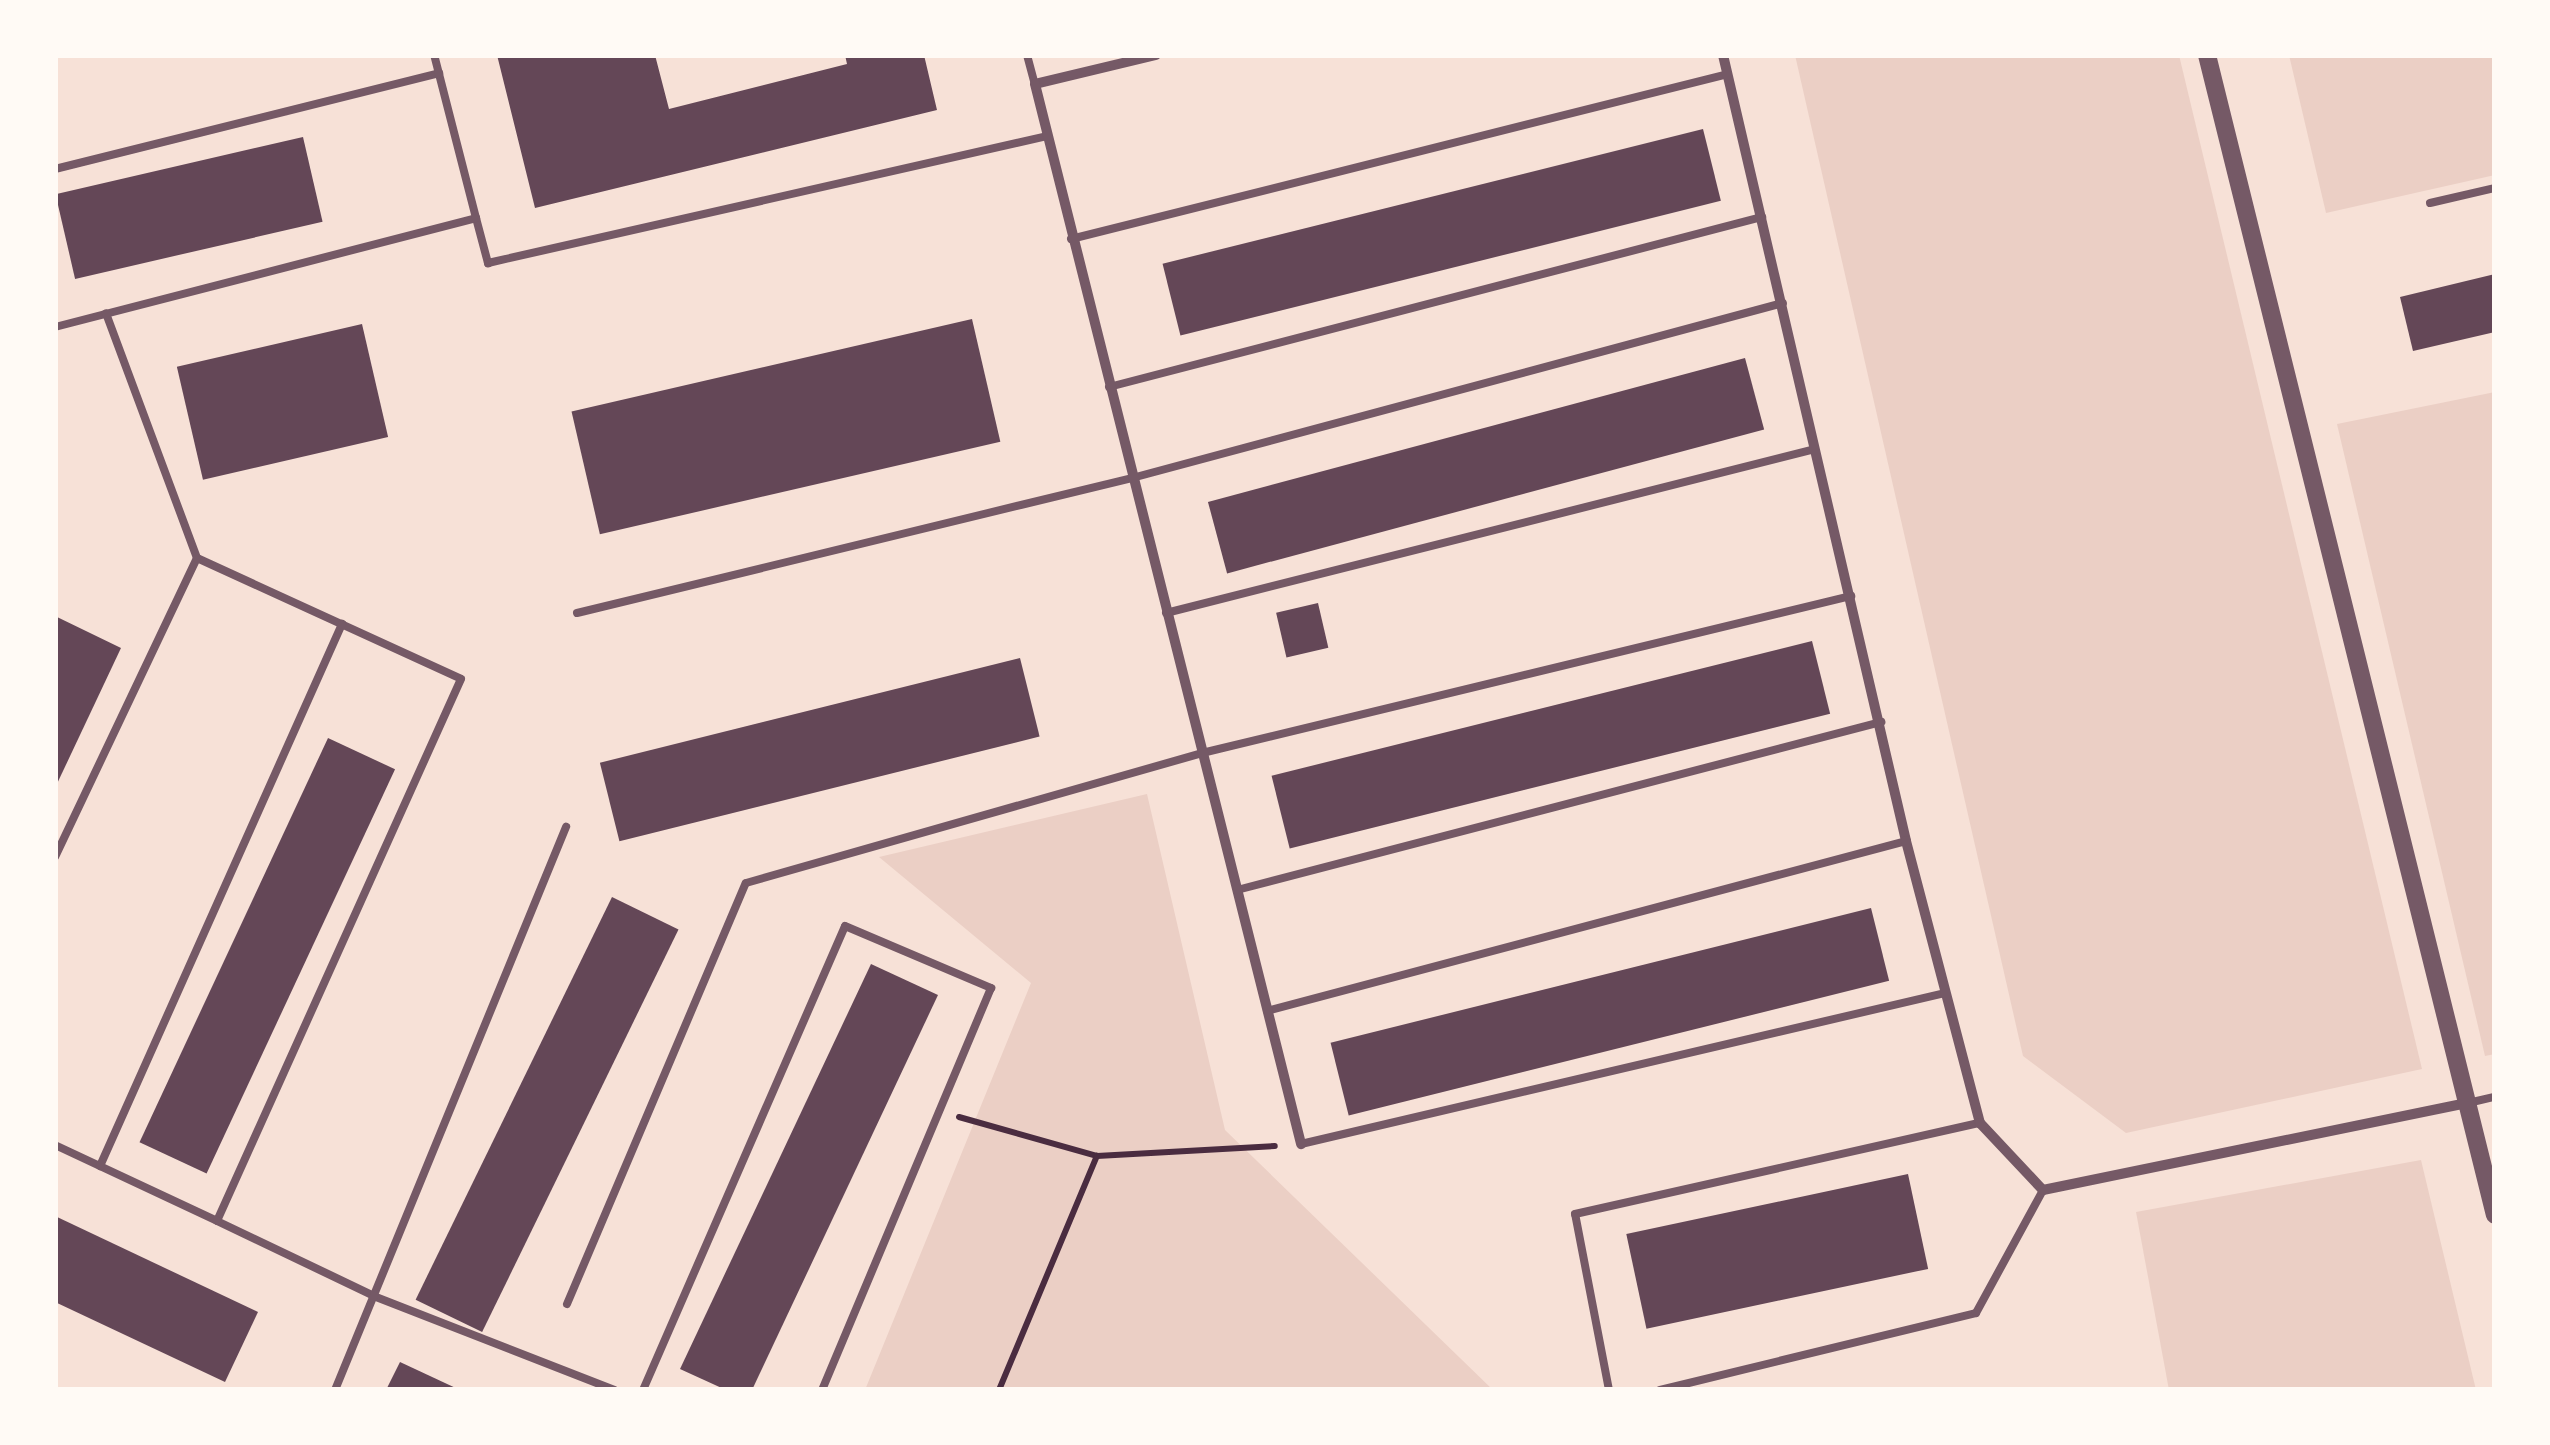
<!DOCTYPE html>
<html>
<head>
<meta charset="utf-8">
<style>
  body { margin:0 }
  #map { position:relative; width:2550px; height:1445px; overflow:hidden; background:#f7e1d7; font-family:"Alegreya Sans",sans-serif }
  div>[style] { position:absolute }
  .green>* { inset:0; background:#ebcfc5 }
  .building>* { inset:0; background:#644757; transform-origin:0 0 }
  .path>* { height:6px; margin:-3px; padding:0 3px; transform-origin:3px; border-radius:3px; background:#4a2c40 }
  .service>* { height:8px; margin:-4px; padding:0 4px; transform-origin:4px; border-radius:4px; background:#755966 }
  .minor>* { height:10px; margin:-5px; padding:0 5px; transform-origin:5px; border-radius:5px; background:#755966 }
  .tertiary>* { height:18px; margin:-9px; padding:0 9px; transform-origin:9px; border-radius:9px; background:#755966 }
  span { translate:-50% -50%; white-space:nowrap; text-align:center; line-height:1.15; -webkit-text-stroke:10px #fffaf5; paint-order:stroke }
  .frame { position:absolute; inset:0; border:58px solid #fffaf5; pointer-events:none }
</style>
</head>
<body>
<div id="map">
  <div class="green">
    <div style="clip-path:polygon(1795px 55px,2179px 55px,2422px 1069px,2126px 1133px,2023px 1056px)"></div>
    <div style="clip-path:polygon(2289px 55px,2495px 55px,2495px 175px,2326px 213px)"></div>
    <div style="clip-path:polygon(2495px 392px,2495px 1054px,2485px 1056px,2337px 424px)"></div>
    <div style="clip-path:polygon(1147px 794px,1225px 1130px,1493px 1390px,865px 1390px,1031px 983px,879px 857px)"></div>
    <div style="clip-path:polygon(2421px 1160px,2476px 1390px,2169px 1390px,2136px 1212px)"></div>
  </div>
  <div class="building">
    <div style="clip-path:polygon(497px 55px,655px 55px,669px 109px,847px 64px,845px 55px,924px 55px,937px 110px,535px 208px)"></div>
    <div style="left:1703px;top:129px;width:74px;height:557px;rotate:76deg"></div>
    <div style="left:303px;top:137px;width:87px;height:254px;rotate:77deg"></div>
    <div style="clip-path:polygon(2495px 274px,2495px 332px,2413px 351px,2400px 297px)"></div>
    <div style="left:972px;top:319px;width:126px;height:411px;rotate:77deg"></div>
    <div style="left:362px;top:324px;width:116px;height:190px;rotate:77deg"></div>
    <div style="left:1745px;top:358px;width:74px;height:556px;rotate:75deg"></div>
    <div style="left:1318px;top:603px;width:46px;height:43px;rotate:77deg"></div>
    <div style="clip-path:polygon(55px 616px,121px 648px,55px 788px)"></div>
    <div style="left:1812px;top:641px;width:75px;height:557px;rotate:76deg"></div>
    <div style="left:1020px;top:658px;width:81px;height:433px;rotate:76deg"></div>
    <div style="left:328px;top:738px;width:74px;height:446px;rotate:25deg"></div>
    <div style="left:612px;top:897px;width:74px;height:448px;rotate:26deg"></div>
    <div style="left:1871px;top:908px;width:75px;height:557px;rotate:76deg"></div>
    <div style="clip-path:polygon(871px 964px,938px 995px,752px 1390px,726px 1390px,680px 1369px)"></div>
    <div style="left:1908px;top:1174px;width:97px;height:288px;rotate:78deg"></div>
    <div style="clip-path:polygon(55px 1216px,258px 1312px,225px 1382px,55px 1302px)"></div>
    <div style="clip-path:polygon(400px 1362px,460px 1390px,386px 1390px)"></div>
  </div>
  <div class="path">
    <div style="left:959px;top:1117px;width:143px;rotate:15.8deg"></div>
    <div style="left:999px;top:1390px;width:254px;rotate:-67.3deg"></div>
    <div style="left:1097px;top:1156px;width:178px;rotate:-3.2deg"></div>
  </div>
  <div class="service">
    <div style="left:1027px;top:55px;width:30px;rotate:75deg"></div>
    <div style="left:55px;top:169px;width:396px;rotate:-14deg"></div>
    <div style="left:2430px;top:203px;width:67px;rotate:-13deg"></div>
    <div style="left:476px;top:218px;width:47px;rotate:75.1deg"></div>
    <div style="left:488px;top:263px;width:573px;rotate:-12.8deg"></div>
    <div style="left:1071px;top:239px;width:677px;rotate:-14.1deg"></div>
    <div style="left:55px;top:327px;width:435px;rotate:-14.5deg"></div>
    <div style="left:476px;top:218px;width:168px;rotate:-104.4deg"></div>
    <div style="left:1109px;top:387px;width:675px;rotate:-14.59deg"></div>
    <div style="left:197px;top:558px;width:290px;rotate:24.6deg"></div>
    <div style="left:461px;top:679px;width:594px;rotate:114.24deg"></div>
    <div style="left:217px;top:1221px;width:176px;rotate:25.5deg"></div>
    <div style="left:376px;top:1297px;width:256px;rotate:21.3deg"></div>
    <div style="left:577px;top:613px;width:571px;rotate:-13.67deg"></div>
    <div style="left:1132px;top:478px;width:674px;rotate:-15.05deg"></div>
    <div style="left:1166px;top:613px;width:669px;rotate:-14.18deg"></div>
    <div style="left:55px;top:857px;width:331px;rotate:-64.6deg"></div>
    <div style="left:197px;top:558px;width:261px;rotate:-110.4deg"></div>
    <div style="left:1237px;top:890px;width:666px;rotate:-14.62deg"></div>
    <div style="left:1267px;top:1011px;width:661px;rotate:-14.9deg"></div>
    <div style="left:2468px;top:1103px;width:28px;rotate:-13deg"></div>
    <div style="left:1301px;top:1144px;width:661px;rotate:-13.2deg"></div>
    <div style="left:55px;top:1145px;width:179px;rotate:25.1deg"></div>
    <div style="left:100px;top:1166px;width:594px;rotate:-65.94deg"></div>
    <div style="left:567px;top:1304px;width:457px;rotate:-67deg"></div>
    <div style="left:746px;top:883px;width:474px;rotate:-15.9deg"></div>
    <div style="left:1202px;top:753px;width:668px;rotate:-13.6deg"></div>
    <div style="left:335px;top:1390px;width:609px;rotate:-67.69deg"></div>
    <div style="left:643px;top:1390px;width:506px;rotate:-66.47deg"></div>
    <div style="left:845px;top:926px;width:159px;rotate:23deg"></div>
    <div style="left:991px;top:988px;width:436px;rotate:112.8deg"></div>
    <div style="left:1609px;top:1390px;width:179px;rotate:-100.9deg"></div>
    <div style="left:1575px;top:1214px;width:415px;rotate:-12.7deg"></div>
    <div style="left:1660px;top:1390px;width:325px;rotate:-13.7deg"></div>
    <div style="left:1976px;top:1313px;width:140px;rotate:-61.4deg"></div>
  </div>
  <div class="minor">
    <div style="left:1156px;top:55px;width:124px;rotate:166.5deg"></div>
    <div style="left:1035px;top:84px;width:1093px;rotate:75.91deg"></div>
    <div style="left:1723px;top:55px;width:807px;rotate:76.89deg"></div>
    <div style="left:1906px;top:841px;width:292px;rotate:75.3deg"></div>
    <div style="left:1980px;top:1123px;width:92px;rotate:46.8deg"></div>
    <div style="left:2043px;top:1190px;width:434px;rotate:-11.6deg"></div>
  </div>
  <div class="tertiary">
    <div style="left:2207px;top:55px;width:1195px;rotate:76.06deg"></div>
  </div>
  <div class="frame"></div>
</div>
</body>
</html>
